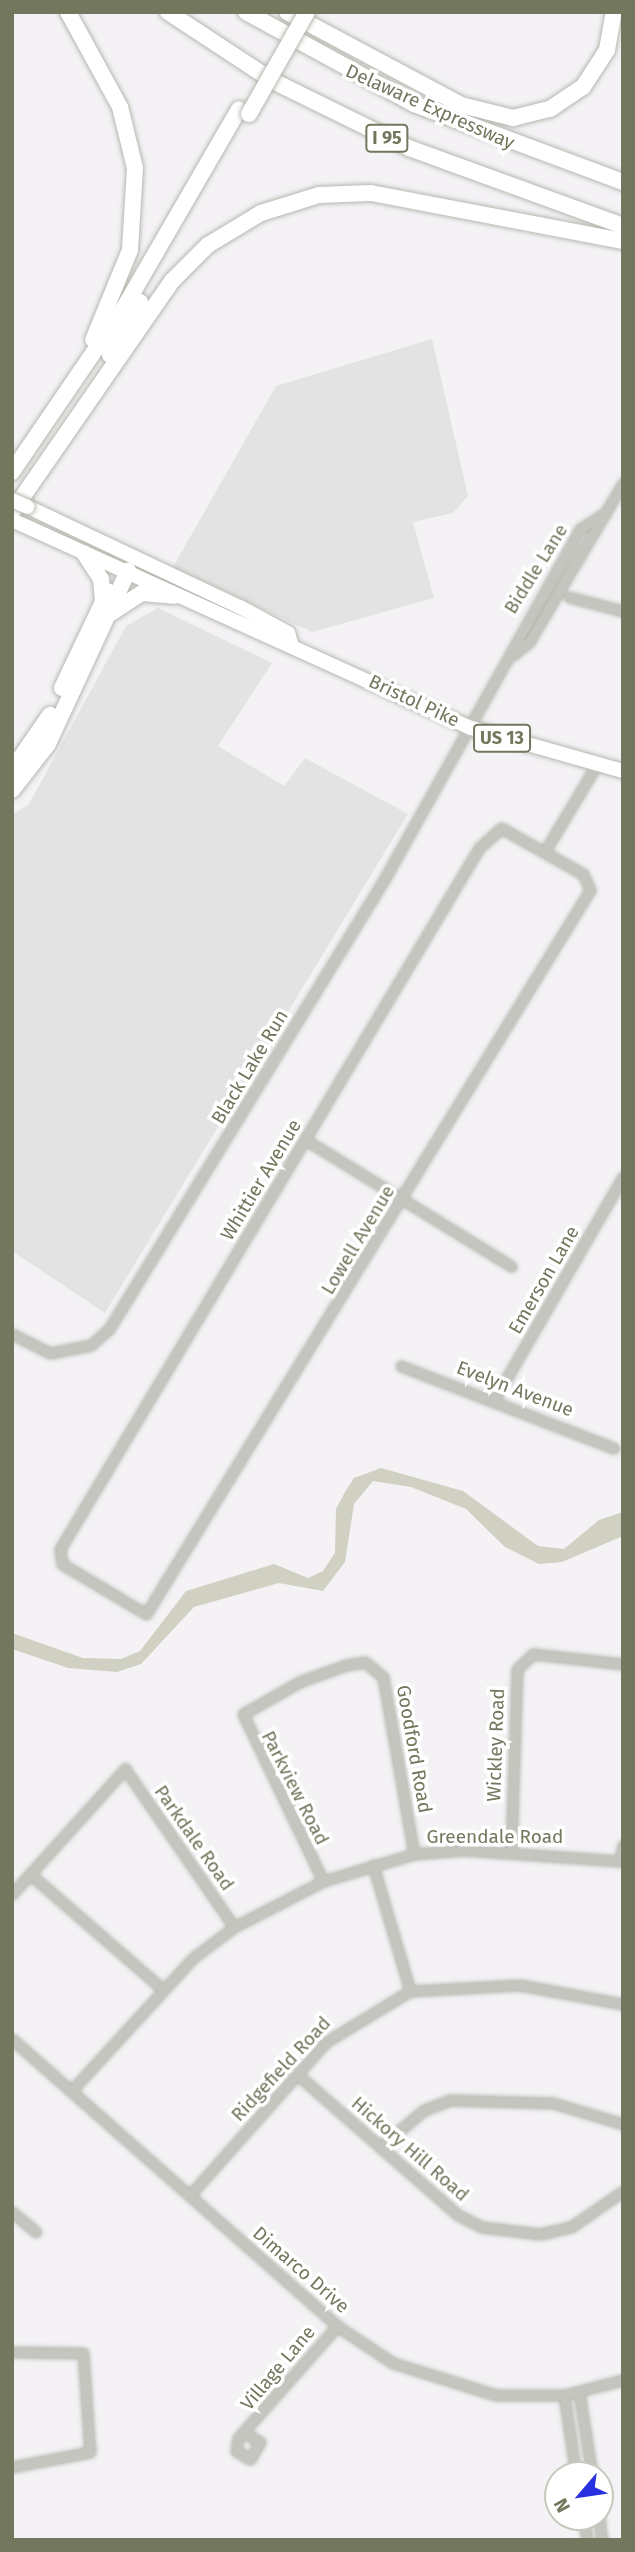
<!DOCTYPE html>
<html>
<head>
<meta charset="utf-8">
<style>
  body { margin:0 }
  #map { position:relative; width:635px; height:2552px; overflow:hidden; background:#f4f2f5; font-family:"Fira Sans",sans-serif }
  div>[style] { position:absolute }
  .built>* { inset:0; background:#e4e3e3 }
  .water>* { inset:0; background:#d0d0c3 }
  .roads { filter:drop-shadow(0 0 2px #b6b8af) drop-shadow(0 0 2px #b6b8af) }
  .street>* { height:9px; margin:-4.5px; padding:0 4.5px; transform-origin:4.5px; border-radius:4.5px; background:#c4c5be }
  .primary>* { height:14px; margin:-7px; padding:0 7px; transform-origin:7px; border-radius:7px; background:#fff }
  .highway>* { height:16px; margin:-8px; padding:0 8px; transform-origin:8px; border-radius:8px; background:#fff }
  .bridges { filter:drop-shadow(0 0 2px #b6b8af) drop-shadow(0 0 2px #b6b8af) }
  .primary-bridge>* { height:14px; margin:-7px; padding:0 7px; transform-origin:7px; border-radius:7px; background:#fff }
  .highway-bridge>* { height:16px; margin:-8px; padding:0 8px; transform-origin:8px; border-radius:8px; background:#fff }
  span { translate:-50% -50%; white-space:nowrap; text-align:center; line-height:1.15; -webkit-text-stroke:7px #fff; paint-order:stroke }
  .shield-label span { padding:2px 5px; background:#fff; border:2px solid; border-radius:5px; -webkit-text-stroke-width:0 }
  .shield-label { font-size:18px; color:#72775d; font-weight:700 }
  .street-label { font-size:19px; color:#72775d }
  .frame { position:absolute; inset:0; border:14px solid #72775d; pointer-events:none }
  .north { position:absolute; left:544px; top:2461px; width:70px; height:70px; box-sizing:border-box; background:#fff; border:2px solid #c7c9be; border-radius:50%; rotate:241deg; font-size:19px; font-weight:700; line-height:28px; text-align:center; color:#72775d }
  .north::after { content:''; display:block; margin:auto; width:24px; height:32px; background:#2830df; clip-path:polygon(50% 0,100% 100%,50% 72%,0 100%) }
</style>
</head>
<body>
<div id="map">
  <div class="built">
    <div style="clip-path:polygon(432px 339px,468px 496px,453px 513px,413px 522px,434px 598px,312px 632px,173px 567px,276px 386px)"></div>
    <div style="clip-path:polygon(158px 608px,272px 663px,218px 746px,284px 786px,305px 758px,408px 814px,105px 1313px,12px 1251px,12px 815px,29px 804px,126px 626px)"></div>
  </div>
  <div class="water">
    <div style="clip-path:polygon(381px 1468px,463px 1491px,538px 1546px,564px 1549px,599px 1520px,623px 1512px,623px 1536px,562px 1562px,539px 1564px,505px 1547px,466px 1509px,411px 1487px,373px 1481px,354px 1504px,345px 1562px,323px 1591px,279px 1583px,194px 1607px,141px 1664px,117px 1672px,68px 1668px,12px 1649px,12px 1633px,83px 1658px,121px 1659px,140px 1651px,186px 1591px,274px 1564px,308px 1578px,323px 1571px,335px 1553px,336px 1509px,345px 1492px,354px 1478px)"></div>
  </div>
  <div class="roads">
    <div class="street">
      <div style="left:569px;top:597px;width:56px;rotate:14.5deg"></div>
      <div style="left:513px;top:655px;width:21px;rotate:-39deg"></div>
      <div style="left:529px;top:642px;width:185px;rotate:-59.4deg"></div>
      <div style="left:501px;top:828px;width:94px;rotate:29.3deg"></div>
      <div style="left:583px;top:874px;width:17px;rotate:66deg"></div>
      <div style="left:590px;top:890px;width:849px;rotate:121.52deg"></div>
      <div style="left:146px;top:1614px;width:98px;rotate:-149.2deg"></div>
      <div style="left:62px;top:1564px;width:15px;rotate:-98deg"></div>
      <div style="left:60px;top:1549px;width:817px;rotate:-59.13deg"></div>
      <div style="left:479px;top:848px;width:30px;rotate:-42deg"></div>
      <div style="left:545px;top:851px;width:101px;rotate:-59.1deg"></div>
      <div style="left:306px;top:1140px;width:241px;rotate:31.6deg"></div>
      <div style="left:12px;top:1334px;width:42px;rotate:26.6deg"></div>
      <div style="left:50px;top:1353px;width:42px;rotate:-11deg"></div>
      <div style="left:91px;top:1345px;width:24px;rotate:-42deg"></div>
      <div style="left:109px;top:1329px;width:529px;rotate:-58.53deg"></div>
      <div style="left:385px;top:878px;width:400px;rotate:-60.8deg"></div>
      <div style="left:580px;top:529px;width:31px;rotate:-33deg"></div>
      <div style="left:401px;top:1366px;width:228px;rotate:21.1deg"></div>
      <div style="left:494px;top:1400px;width:258px;rotate:-60deg"></div>
      <div style="left:511px;top:1851px;width:182px;rotate:-88.1deg"></div>
      <div style="left:517px;top:1669px;width:22px;rotate:-43deg"></div>
      <div style="left:533px;top:1654px;width:91px;rotate:6.3deg"></div>
      <div style="left:620px;top:1861px;width:16px;rotate:-79deg"></div>
      <div style="left:373px;top:1865px;width:131px;rotate:73.6deg"></div>
      <div style="left:30px;top:1874px;width:174px;rotate:41deg"></div>
      <div style="left:323px;top:1881px;width:185px;rotate:-115.6deg"></div>
      <div style="left:243px;top:1714px;width:64px;rotate:-29.7deg"></div>
      <div style="left:299px;top:1682px;width:50px;rotate:-19.9deg"></div>
      <div style="left:346px;top:1665px;width:19px;rotate:-9deg"></div>
      <div style="left:365px;top:1662px;width:23px;rotate:40deg"></div>
      <div style="left:383px;top:1677px;width:180px;rotate:80.1deg"></div>
      <div style="left:12px;top:1894px;width:169px;rotate:-47.9deg"></div>
      <div style="left:125px;top:1769px;width:192px;rotate:55.4deg"></div>
      <div style="left:12px;top:2039px;width:434px;rotate:41.4deg"></div>
      <div style="left:337px;top:2326px;width:67px;rotate:33.5deg"></div>
      <div style="left:393px;top:2363px;width:108px;rotate:17.3deg"></div>
      <div style="left:496px;top:2395px;width:68px"></div>
      <div style="left:564px;top:2395px;width:61px;rotate:-14.3deg"></div>
      <div style="left:298px;top:2075px;width:213px;rotate:41.2deg"></div>
      <div style="left:458px;top:2215px;width:27px;rotate:27deg"></div>
      <div style="left:482px;top:2227px;width:58px;rotate:6.9deg"></div>
      <div style="left:540px;top:2234px;width:32px;rotate:-13deg"></div>
      <div style="left:571px;top:2227px;width:63px;rotate:-34.7deg"></div>
      <div style="left:72px;top:2090px;width:179px;rotate:-47.5deg"></div>
      <div style="left:193px;top:1958px;width:51px;rotate:-37.1deg"></div>
      <div style="left:234px;top:1927px;width:100px;rotate:-27.3deg"></div>
      <div style="left:323px;top:1881px;width:95px;rotate:-16.5deg"></div>
      <div style="left:414px;top:1854px;width:50px;rotate:-4.6deg"></div>
      <div style="left:464px;top:1850px;width:159px;rotate:4deg"></div>
      <div style="left:380px;top:2147px;width:57px;rotate:-40.1deg"></div>
      <div style="left:424px;top:2110px;width:28px;rotate:-21deg"></div>
      <div style="left:450px;top:2100px;width:103px;rotate:1.7deg"></div>
      <div style="left:553px;top:2103px;width:73px;rotate:16.7deg"></div>
      <div style="left:190px;top:2195px;width:205px;rotate:-48.4deg"></div>
      <div style="left:326px;top:2042px;width:98px;rotate:-31.3deg"></div>
      <div style="left:410px;top:1991px;width:110px;rotate:-3.1deg"></div>
      <div style="left:520px;top:1985px;width:105px;rotate:10.5deg"></div>
      <div style="left:12px;top:2212px;width:31px;rotate:40deg"></div>
      <div style="left:12px;top:2352px;width:71px;rotate:0.8deg"></div>
      <div style="left:83px;top:2353px;width:99px;rotate:86deg"></div>
      <div style="left:90px;top:2452px;width:79px;rotate:169.1deg"></div>
      <div style="left:579px;top:2392px;width:84px;rotate:81.1deg"></div>
      <div style="left:564px;top:2395px;width:81px;rotate:81.5deg"></div>
      <div style="left:246px;top:2434px;width:16px;rotate:30deg"></div>
      <div style="left:260px;top:2442px;width:20px;rotate:120deg"></div>
      <div style="left:250px;top:2459px;width:16px;rotate:-150deg"></div>
      <div style="left:236px;top:2451px;width:13px;rotate:-81deg"></div>
      <div style="left:238px;top:2438px;width:149px;rotate:-48.5deg"></div>
      <div style="left:583px;top:2517px;width:23px;rotate:80deg"></div>
      <div style="left:599px;top:2517px;width:23px;rotate:83deg"></div>
    </div>
    <div class="primary">
      <div style="left:28px;top:507px;width:234px;rotate:25.3deg"></div>
      <div style="left:240px;top:607px;width:55px;rotate:28.4deg"></div>
      <div style="left:288px;top:633px;width:10px;rotate:73deg"></div>
      <div style="left:12px;top:520px;width:504px;rotate:24.38deg"></div>
      <div style="left:471px;top:728px;width:158px;rotate:15.8deg"></div>
    </div>
    <div class="highway">
      <div style="left:68px;top:12px;width:108px;rotate:61.3deg"></div>
      <div style="left:120px;top:107px;width:63px;rotate:76.2deg"></div>
      <div style="left:135px;top:168px;width:82px;rotate:93.5deg"></div>
      <div style="left:130px;top:250px;width:97px;rotate:112.3deg"></div>
      <div style="left:168px;top:12px;width:126px;rotate:33.3deg"></div>
      <div style="left:273px;top:81px;width:152px;rotate:26.2deg"></div>
      <div style="left:409px;top:148px;width:228px;rotate:20deg"></div>
      <div style="left:246px;top:12px;width:192px;rotate:28.7deg"></div>
      <div style="left:414px;top:104px;width:223px;rotate:20.5deg"></div>
      <div style="left:287px;top:12px;width:197px;rotate:28.1deg"></div>
      <div style="left:461px;top:105px;width:54px;rotate:14deg"></div>
      <div style="left:513px;top:118px;width:38px;rotate:-14deg"></div>
      <div style="left:550px;top:109px;width:40px;rotate:-34deg"></div>
      <div style="left:583px;top:87px;width:44px;rotate:-57deg"></div>
      <div style="left:607px;top:50px;width:39px;rotate:-80deg"></div>
      <div style="left:110px;top:355px;width:61px;rotate:-60.5deg"></div>
      <div style="left:12px;top:472px;width:195px;rotate:-55.7deg"></div>
      <div style="left:122px;top:311px;width:233px;rotate:-59.9deg"></div>
      <div style="left:12px;top:512px;width:281px;rotate:-55.3deg"></div>
      <div style="left:172px;top:281px;width:51px;rotate:-45deg"></div>
      <div style="left:208px;top:245px;width:62px;rotate:-31.1deg"></div>
      <div style="left:261px;top:213px;width:61px;rotate:-17.2deg"></div>
      <div style="left:319px;top:195px;width:52px;rotate:-2.2deg"></div>
      <div style="left:371px;top:193px;width:257px;rotate:10.8deg"></div>
      <div style="left:84px;top:553px;width:31px;rotate:57deg"></div>
      <div style="left:101px;top:579px;width:24px;rotate:85deg"></div>
      <div style="left:111px;top:613px;width:37px;rotate:-33deg"></div>
      <div style="left:142px;top:593px;width:32px;rotate:5deg"></div>
      <div style="left:62px;top:688px;width:107px;rotate:-64.6deg"></div>
      <div style="left:12px;top:770px;width:67px;rotate:-55.4deg"></div>
      <div style="left:12px;top:790px;width:58px;rotate:-52deg"></div>
      <div style="left:48px;top:744px;width:191px;rotate:-65.2deg"></div>
    </div>
  </div>
  <div class="bridges">
    <div class="primary-bridge">
      <div style="left:12px;top:500px;width:17px;rotate:24deg"></div>
    </div>
    <div class="highway-bridge">
      <div style="left:249px;top:114px;width:117px;rotate:-60.4deg"></div>
    </div>
  </div>
  <div class="shield-label">
    <span style="left:387px;top:138px">I 95</span>
    <span style="left:502px;top:738px">US 13</span>
  </div>
  <div class="street-label">
    <span style="left:430px;top:107px;rotate:24deg">Delaware Expressway</span>
    <span style="left:536px;top:569px;rotate:-58deg">Biddle Lane</span>
    <span style="left:414px;top:701px;rotate:25deg">Bristol Pike</span>
    <span style="left:250px;top:1067px;rotate:-59deg">Black Lake Run</span>
    <span style="left:261px;top:1180px;rotate:-59deg">Whittier Avenue</span>
    <span style="left:358px;top:1240px;rotate:-59deg">Lowell Avenue</span>
    <span style="left:544px;top:1280px;rotate:-60deg">Emerson Lane</span>
    <span style="left:515px;top:1389px;rotate:21deg">Evelyn Avenue</span>
    <span style="left:496px;top:1745px;rotate:-88deg">Wickley Road</span>
    <span style="left:414px;top:1749px;rotate:80deg">Goodford Road</span>
    <span style="left:295px;top:1788px;rotate:63deg">Parkview Road</span>
    <span style="left:495px;top:1837px">Greendale Road</span>
    <span style="left:194px;top:1838px;rotate:55deg">Parkdale Road</span>
    <span style="left:281px;top:2069px;rotate:-47deg">Ridgefield Road</span>
    <span style="left:410px;top:2149px;rotate:41deg">Hickory Hill Road</span>
    <span style="left:301px;top:2270px;rotate:41deg">Dimarco Drive</span>
    <span style="left:278px;top:2368px;rotate:-50deg">Village Lane</span>
  </div>
  <div class="frame"></div>
  <div class="north">N</div>
</div>
</body>
</html>
